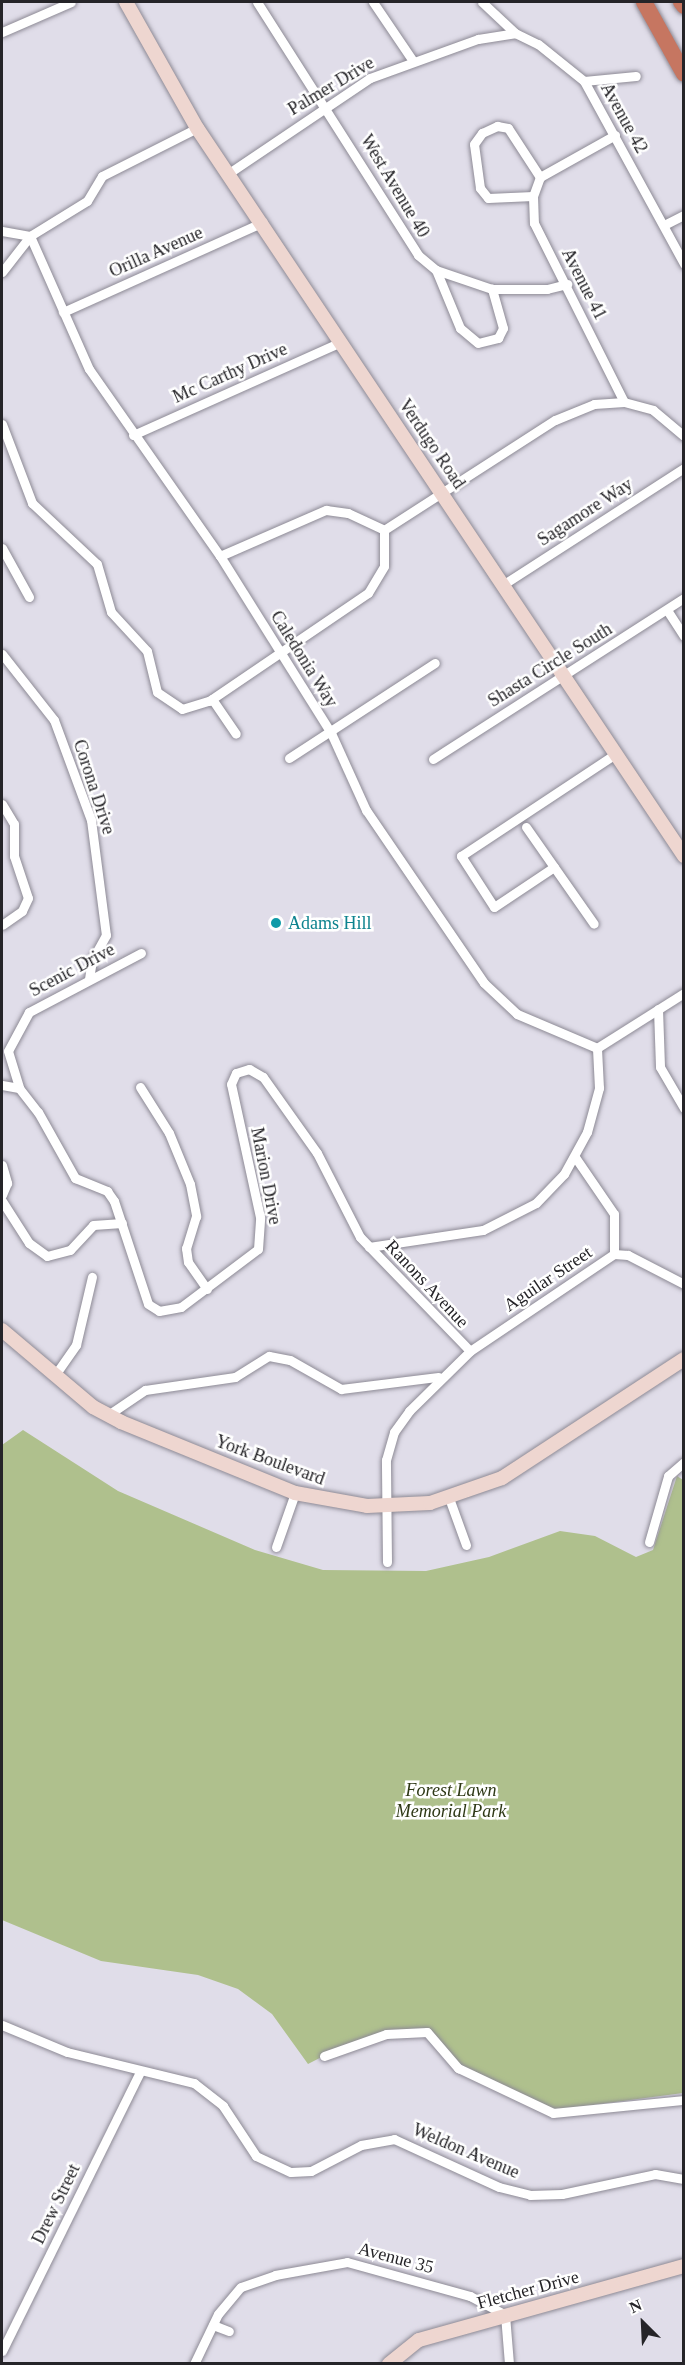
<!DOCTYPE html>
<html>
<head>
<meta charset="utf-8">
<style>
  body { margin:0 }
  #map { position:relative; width:685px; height:2365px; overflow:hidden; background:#e0dde9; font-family:Georgia,serif }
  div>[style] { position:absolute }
  .green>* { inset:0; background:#afc08d }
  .roads { filter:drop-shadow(0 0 2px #8d8a95) drop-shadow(0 0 2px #8d8a95) }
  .street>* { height:9px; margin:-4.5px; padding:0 4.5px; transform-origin:4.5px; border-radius:4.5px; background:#fff }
  .secondary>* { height:14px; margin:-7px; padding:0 7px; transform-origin:7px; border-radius:7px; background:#eed6d0 }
  .highway>* { height:16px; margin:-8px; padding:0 8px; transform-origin:8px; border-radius:8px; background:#c67661 }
  .dots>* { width:16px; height:16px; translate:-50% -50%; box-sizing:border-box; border:3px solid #fff; border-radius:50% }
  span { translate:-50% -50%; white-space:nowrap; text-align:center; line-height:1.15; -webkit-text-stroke:5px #fff; paint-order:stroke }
  .street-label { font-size:18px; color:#252428 }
  .culture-label { font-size:18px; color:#0d838f }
  .left { translate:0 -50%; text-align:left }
  .park-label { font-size:18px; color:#2e3816; font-style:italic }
  .frame { position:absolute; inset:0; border:3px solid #252428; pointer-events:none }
  .north { position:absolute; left:613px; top:2293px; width:60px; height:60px; -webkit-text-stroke:4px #fff; paint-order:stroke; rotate:336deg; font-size:16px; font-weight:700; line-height:24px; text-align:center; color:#252428 }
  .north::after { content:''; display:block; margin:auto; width:21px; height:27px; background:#252428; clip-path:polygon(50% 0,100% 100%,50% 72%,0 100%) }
</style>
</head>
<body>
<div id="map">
  <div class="green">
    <div style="clip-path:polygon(23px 1430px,118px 1491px,255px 1550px,323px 1570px,426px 1571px,489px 1557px,560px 1531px,595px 1536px,636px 1557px,653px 1550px,677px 1476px,683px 1480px,683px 2093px,555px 2110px,459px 2066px,434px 2035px,411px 2031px,345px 2045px,308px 2064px,272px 2014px,238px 1989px,198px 1975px,101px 1961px,2px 1920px,2px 1445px)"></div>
  </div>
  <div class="roads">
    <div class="street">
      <div style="left:257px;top:2px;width:300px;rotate:57.5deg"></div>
      <div style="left:418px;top:255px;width:23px;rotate:40deg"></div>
      <div style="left:436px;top:270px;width:59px;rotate:18.7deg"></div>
      <div style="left:492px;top:289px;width:55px"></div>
      <div style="left:547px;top:289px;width:21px;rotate:-14deg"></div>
      <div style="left:373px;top:2px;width:71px;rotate:55.9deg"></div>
      <div style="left:482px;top:2px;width:45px;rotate:43.2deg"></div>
      <div style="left:2px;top:32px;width:75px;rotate:-23.5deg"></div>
      <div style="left:584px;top:81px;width:52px;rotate:-5.5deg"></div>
      <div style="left:229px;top:173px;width:170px;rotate:-34deg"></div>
      <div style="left:370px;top:78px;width:115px;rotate:-19.9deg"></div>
      <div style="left:478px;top:39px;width:37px;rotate:-9deg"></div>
      <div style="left:515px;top:33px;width:25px;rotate:26deg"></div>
      <div style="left:538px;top:44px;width:59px;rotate:38.8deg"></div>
      <div style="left:584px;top:81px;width:209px;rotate:61.3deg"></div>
      <div style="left:540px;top:177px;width:20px;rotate:110deg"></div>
      <div style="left:533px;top:196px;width:27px;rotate:88deg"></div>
      <div style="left:534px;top:223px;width:200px;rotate:63.3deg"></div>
      <div style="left:540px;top:177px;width:86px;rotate:-29.2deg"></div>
      <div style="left:533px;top:196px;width:45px;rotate:177.5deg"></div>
      <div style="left:488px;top:198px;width:13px;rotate:-129deg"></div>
      <div style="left:480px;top:188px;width:44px;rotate:-97.8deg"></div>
      <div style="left:474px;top:144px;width:14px;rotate:-54deg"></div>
      <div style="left:482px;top:133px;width:17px;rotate:-25deg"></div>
      <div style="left:497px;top:126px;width:11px;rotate:10deg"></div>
      <div style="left:508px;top:128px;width:59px;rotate:56.9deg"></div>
      <div style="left:664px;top:225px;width:22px;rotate:-27deg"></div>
      <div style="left:2px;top:231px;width:28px;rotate:10deg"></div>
      <div style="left:30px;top:236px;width:145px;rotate:66.1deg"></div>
      <div style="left:89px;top:369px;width:228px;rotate:55deg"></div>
      <div style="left:220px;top:556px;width:209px;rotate:57.9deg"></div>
      <div style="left:331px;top:733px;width:85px;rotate:65.6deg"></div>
      <div style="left:366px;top:810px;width:209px;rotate:55.7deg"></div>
      <div style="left:484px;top:983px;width:45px;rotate:43.2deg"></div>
      <div style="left:517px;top:1014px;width:87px;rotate:23deg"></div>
      <div style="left:436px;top:270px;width:63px;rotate:67.5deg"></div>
      <div style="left:460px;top:328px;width:23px;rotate:40deg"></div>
      <div style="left:478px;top:343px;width:21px;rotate:-14deg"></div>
      <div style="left:498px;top:338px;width:11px;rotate:-63deg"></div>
      <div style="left:503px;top:328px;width:41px;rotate:-105.8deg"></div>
      <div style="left:2px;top:272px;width:46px;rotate:-52.1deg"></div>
      <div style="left:30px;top:236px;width:67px;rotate:-31.6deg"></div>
      <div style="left:87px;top:201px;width:29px;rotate:-59deg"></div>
      <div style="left:102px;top:176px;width:106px;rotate:-26.8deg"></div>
      <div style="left:63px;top:312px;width:219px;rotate:-24.2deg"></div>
      <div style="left:2px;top:424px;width:85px;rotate:69.2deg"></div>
      <div style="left:32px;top:503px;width:89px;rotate:43.2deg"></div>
      <div style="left:97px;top:564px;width:50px;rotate:73.7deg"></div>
      <div style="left:111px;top:612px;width:53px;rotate:47.3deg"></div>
      <div style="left:147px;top:651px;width:42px;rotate:76.3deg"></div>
      <div style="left:157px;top:692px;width:30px;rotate:34deg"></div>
      <div style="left:182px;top:709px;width:28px;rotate:-17deg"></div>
      <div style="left:209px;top:701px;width:192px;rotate:-34.2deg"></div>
      <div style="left:368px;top:593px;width:31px;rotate:-59deg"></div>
      <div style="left:384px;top:566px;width:36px;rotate:-90deg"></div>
      <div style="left:133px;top:435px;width:228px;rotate:-24.1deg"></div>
      <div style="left:384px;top:530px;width:203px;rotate:-32.8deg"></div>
      <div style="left:555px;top:420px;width:42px;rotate:-22.3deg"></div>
      <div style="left:594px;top:404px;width:30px;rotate:-4deg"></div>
      <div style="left:624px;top:402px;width:30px;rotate:15deg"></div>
      <div style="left:653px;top:410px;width:40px;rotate:40deg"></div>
      <div style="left:2px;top:548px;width:56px;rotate:61.1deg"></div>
      <div style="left:220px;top:556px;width:116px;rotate:-23.5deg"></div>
      <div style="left:326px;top:510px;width:22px;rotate:8deg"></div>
      <div style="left:348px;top:513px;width:40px;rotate:25deg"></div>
      <div style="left:504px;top:584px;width:214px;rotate:-32.8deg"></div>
      <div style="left:667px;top:610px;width:31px;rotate:57deg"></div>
      <div style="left:2px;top:654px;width:84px;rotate:51.8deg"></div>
      <div style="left:54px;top:720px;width:107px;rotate:69.7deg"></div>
      <div style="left:91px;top:820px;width:116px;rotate:82.6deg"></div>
      <div style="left:106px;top:935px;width:29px;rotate:119deg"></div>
      <div style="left:92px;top:960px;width:19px;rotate:99deg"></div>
      <div style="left:212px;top:699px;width:42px;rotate:55.6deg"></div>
      <div style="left:289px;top:758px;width:174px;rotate:-33.1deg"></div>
      <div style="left:433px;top:759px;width:298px;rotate:-32.7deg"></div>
      <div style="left:2px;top:804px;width:23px;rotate:59deg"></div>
      <div style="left:14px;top:824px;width:32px;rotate:90deg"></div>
      <div style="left:14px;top:856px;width:44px;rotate:71.6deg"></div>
      <div style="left:28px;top:898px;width:14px;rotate:115deg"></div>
      <div style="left:22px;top:911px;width:24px;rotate:145deg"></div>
      <div style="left:526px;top:827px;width:118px;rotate:55deg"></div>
      <div style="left:554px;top:867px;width:72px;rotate:146.3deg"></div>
      <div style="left:494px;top:907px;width:61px;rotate:-122.9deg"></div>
      <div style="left:461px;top:856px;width:185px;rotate:-33.5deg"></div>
      <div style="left:141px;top:953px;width:127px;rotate:152.2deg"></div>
      <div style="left:29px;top:1012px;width:44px;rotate:118.3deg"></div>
      <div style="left:8px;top:1051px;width:39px;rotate:73deg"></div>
      <div style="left:19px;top:1088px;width:31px;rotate:52deg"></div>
      <div style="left:38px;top:1112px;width:76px;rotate:60.7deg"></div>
      <div style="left:75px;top:1178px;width:35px;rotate:22deg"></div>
      <div style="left:107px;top:1191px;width:12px;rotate:55deg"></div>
      <div style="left:114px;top:1201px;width:108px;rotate:71.7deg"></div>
      <div style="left:148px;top:1304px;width:13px;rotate:32deg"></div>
      <div style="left:159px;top:1311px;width:22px;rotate:-10deg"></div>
      <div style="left:181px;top:1307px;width:96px;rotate:-37deg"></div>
      <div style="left:258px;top:1249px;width:32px;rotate:-86deg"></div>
      <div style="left:260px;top:1217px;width:136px;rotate:-102.3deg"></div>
      <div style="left:231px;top:1084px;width:12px;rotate:-66deg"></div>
      <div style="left:236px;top:1073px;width:14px;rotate:-17deg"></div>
      <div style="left:249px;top:1069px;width:16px;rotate:30deg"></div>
      <div style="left:263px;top:1077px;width:93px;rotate:54.6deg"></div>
      <div style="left:317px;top:1153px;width:94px;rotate:62.9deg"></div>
      <div style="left:360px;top:1237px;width:158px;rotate:46deg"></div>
      <div style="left:658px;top:1009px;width:58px;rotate:88deg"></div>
      <div style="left:660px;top:1067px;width:48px;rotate:59.7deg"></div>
      <div style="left:2px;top:1085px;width:17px;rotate:10deg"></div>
      <div style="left:140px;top:1087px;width:54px;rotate:57.8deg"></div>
      <div style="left:169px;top:1133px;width:55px;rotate:67.6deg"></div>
      <div style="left:190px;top:1184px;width:33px;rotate:79deg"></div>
      <div style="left:196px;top:1216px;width:34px;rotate:107deg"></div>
      <div style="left:186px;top:1248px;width:14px;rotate:82deg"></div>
      <div style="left:188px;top:1262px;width:33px;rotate:55deg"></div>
      <div style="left:2px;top:1165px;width:19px;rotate:74deg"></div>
      <div style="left:7px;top:1183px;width:13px;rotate:113deg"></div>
      <div style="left:2px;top:1201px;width:50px;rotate:57.3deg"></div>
      <div style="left:29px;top:1243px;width:22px;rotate:36deg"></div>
      <div style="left:47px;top:1256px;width:24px;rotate:-15deg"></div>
      <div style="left:70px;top:1250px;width:34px;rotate:-47deg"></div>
      <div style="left:93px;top:1225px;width:29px;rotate:-4deg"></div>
      <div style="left:369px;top:1247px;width:115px;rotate:-8.5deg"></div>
      <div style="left:483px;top:1230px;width:59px;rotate:-27deg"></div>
      <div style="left:536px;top:1203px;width:40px;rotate:-46deg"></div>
      <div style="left:564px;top:1174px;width:48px;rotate:-61.3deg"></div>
      <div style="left:587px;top:1132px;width:46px;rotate:-74.7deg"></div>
      <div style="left:599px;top:1088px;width:40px;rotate:-92.9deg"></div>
      <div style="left:597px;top:1048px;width:103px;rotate:-32.3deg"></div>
      <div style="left:614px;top:1254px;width:14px;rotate:4deg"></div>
      <div style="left:628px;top:1255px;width:63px;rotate:27.4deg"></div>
      <div style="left:55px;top:1375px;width:37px;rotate:-55deg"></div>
      <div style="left:76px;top:1345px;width:70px;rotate:-76.8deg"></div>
      <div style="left:108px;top:1415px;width:45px;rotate:-34deg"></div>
      <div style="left:145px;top:1390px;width:91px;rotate:-8.2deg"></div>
      <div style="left:235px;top:1377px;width:40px;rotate:-32deg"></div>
      <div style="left:269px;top:1356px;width:21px;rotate:11deg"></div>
      <div style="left:290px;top:1360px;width:59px;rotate:29.6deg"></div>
      <div style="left:341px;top:1389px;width:98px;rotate:-7.1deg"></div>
      <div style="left:449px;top:1498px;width:50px;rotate:70.1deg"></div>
      <div style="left:649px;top:1542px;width:69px;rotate:-73.9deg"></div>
      <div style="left:668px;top:1476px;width:21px;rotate:-41deg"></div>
      <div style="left:276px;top:1547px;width:57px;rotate:-70.6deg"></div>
      <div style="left:387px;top:1562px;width:102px;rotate:-90.6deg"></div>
      <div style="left:386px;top:1460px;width:29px;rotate:-74deg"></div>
      <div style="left:394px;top:1432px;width:26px;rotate:-54deg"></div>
      <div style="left:409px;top:1411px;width:86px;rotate:-44.5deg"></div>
      <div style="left:470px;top:1351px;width:174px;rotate:-34deg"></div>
      <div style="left:614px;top:1254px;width:40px;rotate:-90deg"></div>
      <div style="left:614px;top:1214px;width:69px;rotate:-124.4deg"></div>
      <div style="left:2px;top:2025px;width:70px;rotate:22.6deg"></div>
      <div style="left:67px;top:2052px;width:131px;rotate:13.7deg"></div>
      <div style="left:194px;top:2083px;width:37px;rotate:38deg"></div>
      <div style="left:223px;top:2106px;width:60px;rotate:56.6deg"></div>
      <div style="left:256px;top:2156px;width:38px;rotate:25deg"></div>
      <div style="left:291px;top:2172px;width:20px;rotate:-3deg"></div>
      <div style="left:311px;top:2171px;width:56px;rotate:-27.5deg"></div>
      <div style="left:361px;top:2145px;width:34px;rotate:-10deg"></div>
      <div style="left:394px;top:2139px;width:115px;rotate:24.6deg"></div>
      <div style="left:499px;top:2187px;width:32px;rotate:14deg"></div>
      <div style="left:530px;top:2195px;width:32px;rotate:-2deg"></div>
      <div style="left:562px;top:2194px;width:95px;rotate:-12.1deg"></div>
      <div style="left:655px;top:2174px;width:29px;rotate:10deg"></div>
      <div style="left:324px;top:2056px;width:66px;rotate:-19.5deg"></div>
      <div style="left:386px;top:2034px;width:41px;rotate:-2.8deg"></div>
      <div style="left:427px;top:2032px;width:48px;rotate:49.3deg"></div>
      <div style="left:458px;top:2068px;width:105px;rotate:25.3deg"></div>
      <div style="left:553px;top:2113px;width:132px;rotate:-5.7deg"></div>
      <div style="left:213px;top:2325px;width:17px;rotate:21deg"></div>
      <div style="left:2px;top:2351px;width:311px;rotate:-63.7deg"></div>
      <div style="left:194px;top:2364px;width:55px;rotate:-64.4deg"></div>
      <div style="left:218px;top:2314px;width:35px;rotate:-50deg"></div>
      <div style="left:241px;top:2287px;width:36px;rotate:-19deg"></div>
      <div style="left:275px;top:2275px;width:73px;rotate:-10.2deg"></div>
      <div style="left:347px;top:2262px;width:128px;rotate:15.5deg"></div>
      <div style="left:470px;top:2296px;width:40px;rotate:28deg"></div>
      <div style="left:505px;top:2315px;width:49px;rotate:85.3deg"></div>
    </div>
    <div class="secondary">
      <div style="left:126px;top:2px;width:145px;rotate:60.6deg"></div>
      <div style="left:197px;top:128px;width:876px;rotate:56.22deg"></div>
      <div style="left:2px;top:1330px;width:119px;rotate:40.2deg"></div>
      <div style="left:93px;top:1407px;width:32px;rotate:28deg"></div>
      <div style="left:121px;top:1422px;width:188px;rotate:22.2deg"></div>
      <div style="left:295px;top:1493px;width:73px;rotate:10.2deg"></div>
      <div style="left:367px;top:1506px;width:63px;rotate:-2.7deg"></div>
      <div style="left:430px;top:1503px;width:76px;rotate:-19.1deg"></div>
      <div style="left:502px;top:1478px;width:217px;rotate:-33.2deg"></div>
      <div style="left:389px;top:2364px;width:38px;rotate:-39deg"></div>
      <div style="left:419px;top:2340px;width:275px;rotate:-15.6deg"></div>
    </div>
    <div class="highway">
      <div style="left:644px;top:2px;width:82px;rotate:60.9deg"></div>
      <div style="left:681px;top:2px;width:5px;rotate:53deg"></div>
    </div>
  </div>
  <div class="dots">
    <div style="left:276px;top:923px;background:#0f9aa8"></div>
  </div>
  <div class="street-label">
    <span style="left:331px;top:86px;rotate:-31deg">Palmer Drive</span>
    <span style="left:624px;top:118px;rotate:61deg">Avenue 42</span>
    <span style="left:395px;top:186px;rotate:59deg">West Avenue 40</span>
    <span style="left:156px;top:252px;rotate:-24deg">Orilla Avenue</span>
    <span style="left:584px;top:284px;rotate:63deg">Avenue 41</span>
    <span style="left:230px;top:373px;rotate:-24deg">Mc Carthy Drive</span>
    <span style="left:432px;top:444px;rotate:56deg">Verdugo Road</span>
    <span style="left:585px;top:512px;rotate:-33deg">Sagamore Way</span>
    <span style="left:304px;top:659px;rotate:58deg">Caledonia Way</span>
    <span style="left:550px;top:665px;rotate:-32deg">Shasta Circle South</span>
    <span style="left:94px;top:787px;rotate:72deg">Corona Drive</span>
    <span style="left:72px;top:970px;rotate:-28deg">Scenic Drive</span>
    <span style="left:266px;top:1176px;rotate:79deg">Marion Drive</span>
    <span style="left:548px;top:1279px;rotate:-34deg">Aguilar Street</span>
    <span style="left:427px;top:1284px;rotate:47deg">Ranons Avenue</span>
    <span style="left:270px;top:1460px;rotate:20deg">York Boulevard</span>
    <span style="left:466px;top:2151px;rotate:23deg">Weldon Avenue</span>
    <span style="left:56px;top:2204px;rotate:-64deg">Drew Street</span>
    <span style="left:396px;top:2258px;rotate:15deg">Avenue 35</span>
    <span style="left:528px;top:2290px;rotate:-15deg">Fletcher Drive</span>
  </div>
  <div class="culture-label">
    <span class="left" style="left:288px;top:923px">Adams Hill</span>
  </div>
  <div class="park-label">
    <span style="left:451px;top:1801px">Forest Lawn<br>Memorial Park</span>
  </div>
  <div class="frame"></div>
  <div class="north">N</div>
</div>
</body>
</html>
